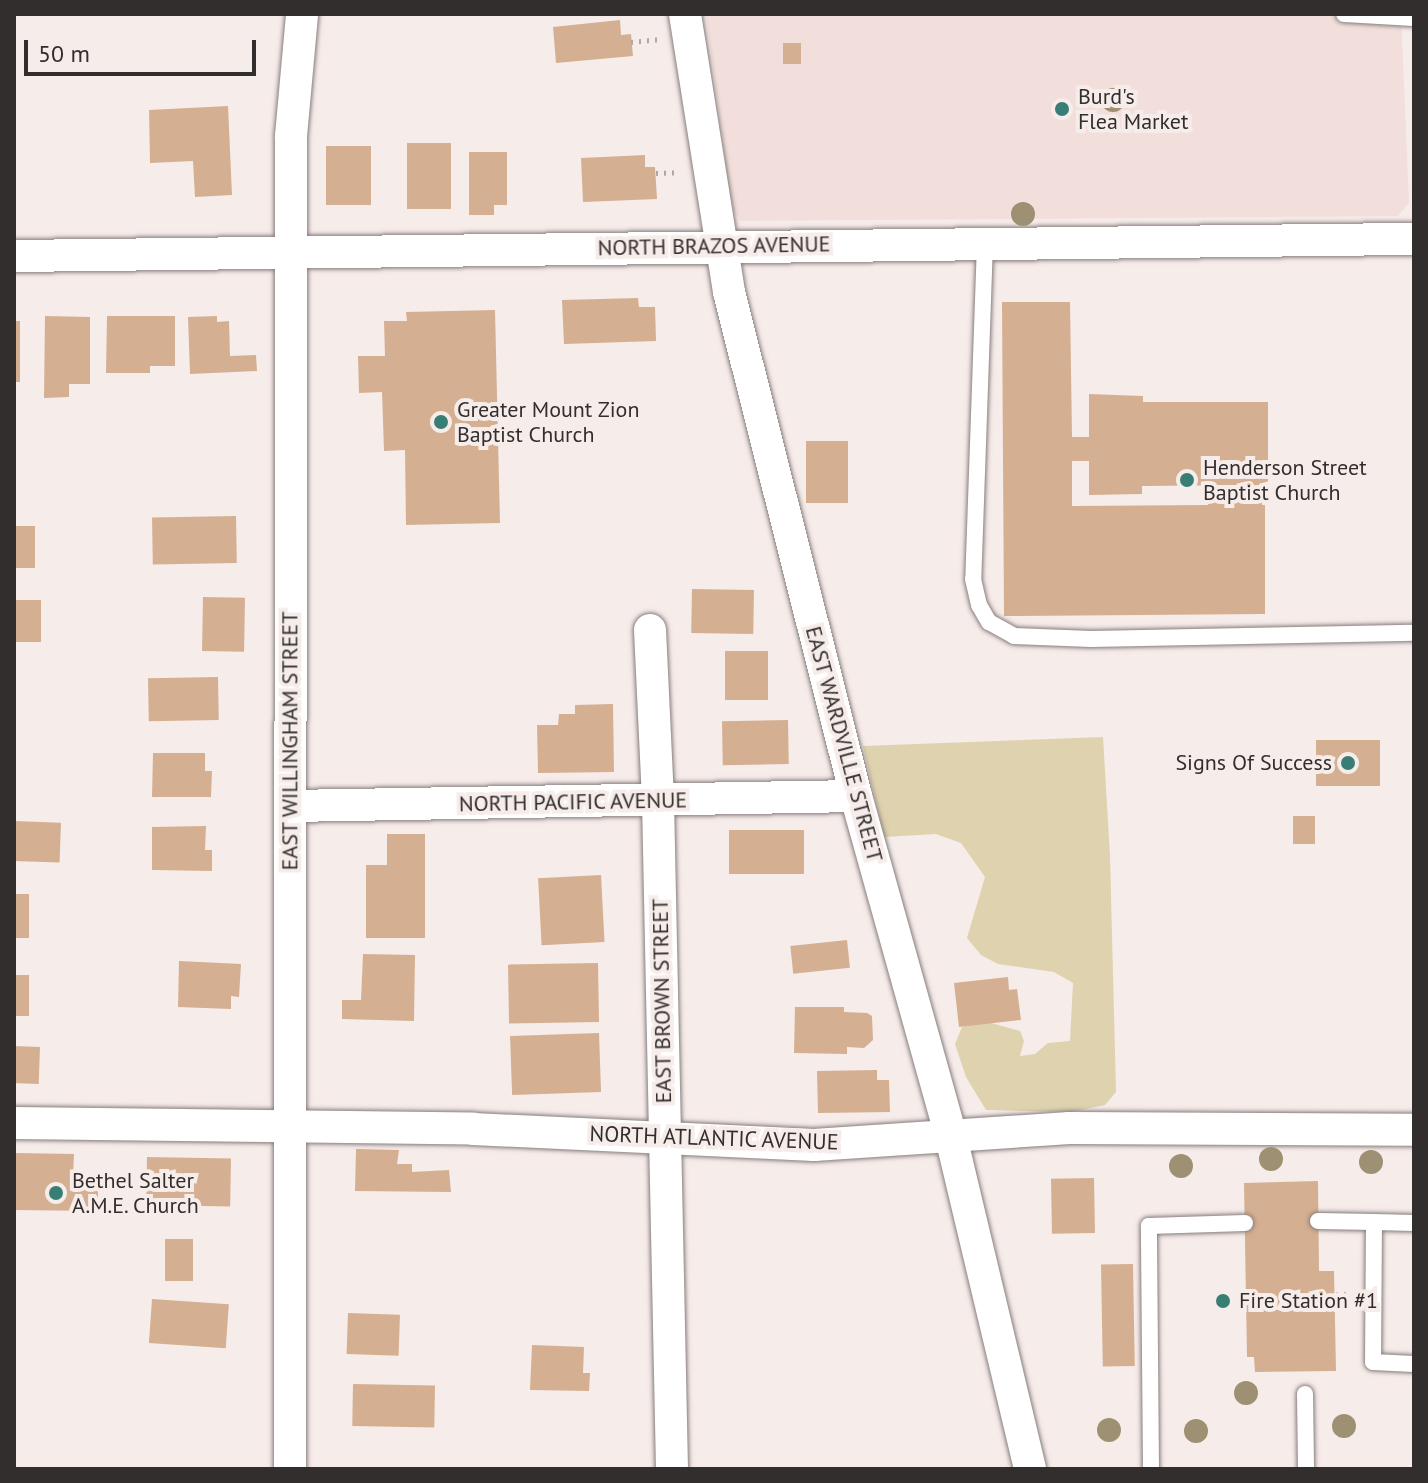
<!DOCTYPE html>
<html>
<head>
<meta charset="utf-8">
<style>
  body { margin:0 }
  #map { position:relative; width:1428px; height:1483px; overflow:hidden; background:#f6ecea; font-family:"PT Sans",sans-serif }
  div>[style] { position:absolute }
  .built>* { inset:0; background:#f2dfdb }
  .green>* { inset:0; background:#ded2af }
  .building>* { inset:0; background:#d5af91; transform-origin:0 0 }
  .path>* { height:5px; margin-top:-2.5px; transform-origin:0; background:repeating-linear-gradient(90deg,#aea7a5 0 2px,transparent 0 8px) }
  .roads { filter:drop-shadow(0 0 2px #877e7c) drop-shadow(0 0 2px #877e7c) }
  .lane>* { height:16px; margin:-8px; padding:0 8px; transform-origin:8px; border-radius:8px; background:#fff }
  .street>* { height:32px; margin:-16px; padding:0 16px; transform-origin:16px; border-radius:16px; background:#fff }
  .trees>* { width:24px; height:24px; margin:-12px; border-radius:50%; background:#9e9072 }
  .dots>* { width:22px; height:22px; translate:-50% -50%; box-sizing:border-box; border:4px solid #f6ecea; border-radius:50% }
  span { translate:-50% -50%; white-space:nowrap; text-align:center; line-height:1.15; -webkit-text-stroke:8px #f6ecea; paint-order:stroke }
  .poi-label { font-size:22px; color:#322e2e }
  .left { translate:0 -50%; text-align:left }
  .right { translate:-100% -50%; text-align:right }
  .street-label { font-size:22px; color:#322e2e }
  .frame { position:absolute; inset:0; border:16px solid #322e2e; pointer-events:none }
  .scale { position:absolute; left:24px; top:40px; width:232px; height:36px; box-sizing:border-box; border:4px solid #322e2e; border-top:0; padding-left:10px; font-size:24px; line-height:28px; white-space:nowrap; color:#322e2e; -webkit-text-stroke:6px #f6ecea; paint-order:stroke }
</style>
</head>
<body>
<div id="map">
  <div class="built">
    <div style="clip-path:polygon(706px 14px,1401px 14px,1409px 203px,1398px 216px,741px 221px,732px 210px)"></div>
  </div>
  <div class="green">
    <div style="clip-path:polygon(1103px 737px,1110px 856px,1116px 1092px,1105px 1105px,1071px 1112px,986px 1110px,966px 1077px,955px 1044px,962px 1027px,984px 1021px,1020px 1031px,1024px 1041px,1020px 1056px,1035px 1054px,1048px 1043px,1070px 1041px,1073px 983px,1054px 972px,998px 964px,981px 955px,967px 938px,985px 877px,961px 843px,936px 834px,884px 837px,863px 746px)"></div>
  </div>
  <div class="building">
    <div style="clip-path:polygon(620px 20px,621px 35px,631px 34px,633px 56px,556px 63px,553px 27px)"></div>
    <div style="left:783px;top:43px;width:18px;height:21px"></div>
    <div style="clip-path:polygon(228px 106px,232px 195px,195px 197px,193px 161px,150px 163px,149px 110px)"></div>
    <div style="left:407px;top:143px;width:44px;height:66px"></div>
    <div style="left:326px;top:146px;width:45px;height:59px"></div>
    <div style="clip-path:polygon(469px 152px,507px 152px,507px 205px,494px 205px,494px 215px,469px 215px)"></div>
    <div style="clip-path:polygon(645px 155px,645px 167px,655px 167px,657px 199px,583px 202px,581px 158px)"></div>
    <div style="clip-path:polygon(638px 298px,639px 307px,655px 307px,656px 341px,564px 344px,562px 300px)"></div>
    <div style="clip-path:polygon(evenodd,1002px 302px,1070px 302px,1072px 437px,1089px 437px,1089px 394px,1143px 396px,1143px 402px,1268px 402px,1268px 485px,1262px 485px,1262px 505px,1265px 505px,1265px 614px,1004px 616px,1002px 302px,1072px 461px,1089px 461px,1089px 495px,1142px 494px,1142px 486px,1246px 485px,1246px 493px,1208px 493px,1208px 505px,1072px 506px,1072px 461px)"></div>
    <div style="clip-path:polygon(495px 310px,500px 523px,406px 525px,405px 450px,384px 451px,382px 392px,359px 393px,358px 356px,385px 356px,384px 321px,407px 321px,406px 312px)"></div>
    <div style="clip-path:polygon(45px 316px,90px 317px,90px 384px,69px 384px,69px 397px,44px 398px)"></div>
    <div style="clip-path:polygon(107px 316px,175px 316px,175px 366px,150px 366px,150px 373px,106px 373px)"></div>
    <div style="clip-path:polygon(217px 316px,217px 322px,229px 321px,230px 356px,256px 355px,257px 371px,190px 374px,188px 317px)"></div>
    <div style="left:14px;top:321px;width:6px;height:61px"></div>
    <div style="left:848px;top:441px;width:62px;height:42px;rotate:90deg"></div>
    <div style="left:236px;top:516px;width:47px;height:84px;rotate:89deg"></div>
    <div style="left:14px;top:526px;width:21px;height:42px"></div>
    <div style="left:692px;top:589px;width:62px;height:44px;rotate:1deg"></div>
    <div style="left:203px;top:597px;width:42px;height:54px;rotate:1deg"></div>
    <div style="left:14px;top:600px;width:27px;height:42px"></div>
    <div style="left:725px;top:651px;width:43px;height:49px"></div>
    <div style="left:218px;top:677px;width:43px;height:70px;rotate:89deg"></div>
    <div style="clip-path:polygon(613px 704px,614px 772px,538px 773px,537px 725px,558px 725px,559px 714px,575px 714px,575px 705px)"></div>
    <div style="left:788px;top:720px;width:44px;height:66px;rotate:89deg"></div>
    <div style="left:1316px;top:740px;width:64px;height:46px"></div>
    <div style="clip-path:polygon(153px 753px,205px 753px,205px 771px,212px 771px,211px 797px,152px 797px)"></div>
    <div style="left:1293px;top:816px;width:22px;height:28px"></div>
    <div style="left:14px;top:821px;width:47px;height:40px;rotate:2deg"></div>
    <div style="clip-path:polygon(206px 826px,205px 850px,212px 850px,212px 871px,152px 870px,152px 827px)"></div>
    <div style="left:804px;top:830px;width:44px;height:75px;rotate:90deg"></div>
    <div style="clip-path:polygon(387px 834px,425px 834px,425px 938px,366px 938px,366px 865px,387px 865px)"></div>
    <div style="left:601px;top:875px;width:67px;height:63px;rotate:87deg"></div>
    <div style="left:14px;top:894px;width:15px;height:44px"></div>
    <div style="left:847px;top:940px;width:28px;height:57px;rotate:84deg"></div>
    <div style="clip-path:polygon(363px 954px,415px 955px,414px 1021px,342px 1019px,342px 1000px,361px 1000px)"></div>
    <div style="clip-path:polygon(179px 961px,241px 964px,239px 997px,231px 996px,231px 1009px,178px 1007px)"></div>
    <div style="left:598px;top:963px;width:59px;height:90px;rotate:89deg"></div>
    <div style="left:14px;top:975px;width:15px;height:41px"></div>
    <div style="clip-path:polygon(1008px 977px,1009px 990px,1017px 989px,1021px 1020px,959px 1027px,954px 983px)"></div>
    <div style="clip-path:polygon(795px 1007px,844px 1007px,844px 1012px,867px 1013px,872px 1016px,873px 1040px,864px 1048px,847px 1047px,847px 1054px,794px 1053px)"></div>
    <div style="left:599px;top:1033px;width:59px;height:89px;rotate:88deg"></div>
    <div style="left:14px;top:1046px;width:26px;height:37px;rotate:2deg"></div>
    <div style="clip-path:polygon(877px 1070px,877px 1080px,889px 1080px,890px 1112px,818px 1113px,817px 1071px)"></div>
    <div style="clip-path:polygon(356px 1149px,399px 1150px,397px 1164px,412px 1164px,412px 1172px,449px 1170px,451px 1192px,355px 1191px)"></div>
    <div style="clip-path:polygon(14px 1153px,74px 1154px,73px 1175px,98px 1175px,98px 1211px,14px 1210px)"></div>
    <div style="left:147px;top:1157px;width:84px;height:48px;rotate:1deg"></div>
    <div style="left:1094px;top:1178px;width:55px;height:43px;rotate:89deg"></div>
    <div style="clip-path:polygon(1318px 1181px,1319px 1271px,1334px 1271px,1336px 1371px,1255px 1372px,1254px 1357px,1247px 1357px,1244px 1183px)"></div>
    <div style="left:165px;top:1239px;width:28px;height:42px"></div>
    <div style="left:1133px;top:1264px;width:102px;height:32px;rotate:89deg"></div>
    <div style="left:152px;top:1299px;width:77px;height:44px;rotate:4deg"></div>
    <div style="left:348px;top:1313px;width:52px;height:41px;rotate:2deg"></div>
    <div style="clip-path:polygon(532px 1345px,584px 1347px,583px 1373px,590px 1373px,589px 1391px,530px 1390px)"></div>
    <div style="left:353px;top:1384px;width:82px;height:42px;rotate:1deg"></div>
  </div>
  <div class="path">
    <div style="left:631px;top:42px;width:27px;rotate:-6deg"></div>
    <div style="left:656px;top:173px;width:23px;rotate:-2deg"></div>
    <div style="left:1320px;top:1295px;width:32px;rotate:-2deg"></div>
  </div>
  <div class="roads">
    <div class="lane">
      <div style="left:1344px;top:14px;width:70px;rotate:3.3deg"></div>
      <div style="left:985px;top:243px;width:336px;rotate:92deg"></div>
      <div style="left:973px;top:579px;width:27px;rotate:77deg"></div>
      <div style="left:979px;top:605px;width:20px;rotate:60deg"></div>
      <div style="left:989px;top:622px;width:29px;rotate:29deg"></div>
      <div style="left:1014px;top:636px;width:77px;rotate:2.2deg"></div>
      <div style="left:1091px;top:639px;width:323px;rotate:-1.1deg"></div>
      <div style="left:1318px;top:1221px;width:56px;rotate:1deg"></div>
      <div style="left:1414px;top:1223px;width:40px;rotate:-178.6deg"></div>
      <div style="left:1374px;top:1222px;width:140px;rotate:90.4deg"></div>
      <div style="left:1373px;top:1362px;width:41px;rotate:2.8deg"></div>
      <div style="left:1305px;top:1394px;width:75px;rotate:89.2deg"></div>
      <div style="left:1151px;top:1469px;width:243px;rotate:-90.5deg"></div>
      <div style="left:1149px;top:1226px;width:96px;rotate:-1.8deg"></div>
    </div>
    <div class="street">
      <div style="left:685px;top:14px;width:281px;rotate:81deg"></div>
      <div style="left:729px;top:292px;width:520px;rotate:75.86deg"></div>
      <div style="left:856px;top:796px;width:354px;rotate:74.4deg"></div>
      <div style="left:951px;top:1137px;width:341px;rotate:76.6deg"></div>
      <div style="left:14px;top:256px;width:1400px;rotate:-0.7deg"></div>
      <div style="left:650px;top:630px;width:171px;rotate:87.3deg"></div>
      <div style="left:658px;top:801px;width:668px;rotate:88.8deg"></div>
      <div style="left:290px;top:806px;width:566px;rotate:-1.01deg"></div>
      <div style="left:14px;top:1123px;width:459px;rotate:0.7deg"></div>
      <div style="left:473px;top:1129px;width:341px;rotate:2.7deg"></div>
      <div style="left:814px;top:1145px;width:256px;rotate:-3.8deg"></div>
      <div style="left:1069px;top:1128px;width:345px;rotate:0.3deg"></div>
      <div style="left:290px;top:1469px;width:1333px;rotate:-89.96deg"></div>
      <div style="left:291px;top:136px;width:122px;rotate:-84.8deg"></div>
    </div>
  </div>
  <div class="trees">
    <div style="left:1113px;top:100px"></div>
    <div style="left:1023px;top:214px"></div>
    <div style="left:1271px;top:1159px"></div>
    <div style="left:1371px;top:1162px"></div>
    <div style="left:1181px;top:1166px"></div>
    <div style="left:1246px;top:1393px"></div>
    <div style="left:1344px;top:1426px"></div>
    <div style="left:1109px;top:1430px"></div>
    <div style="left:1196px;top:1431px"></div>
  </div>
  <div class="dots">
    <div style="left:1062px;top:109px;background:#397e74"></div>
    <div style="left:441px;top:422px;background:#397e74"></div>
    <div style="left:1187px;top:480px;background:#397e74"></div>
    <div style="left:1348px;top:763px;background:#397e74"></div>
    <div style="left:56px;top:1193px;background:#397e74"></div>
    <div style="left:1223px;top:1301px;background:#397e74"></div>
  </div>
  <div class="poi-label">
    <span class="left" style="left:1078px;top:109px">Burd's<br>Flea Market</span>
    <span class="left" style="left:457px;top:422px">Greater Mount Zion<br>Baptist Church</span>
    <span class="left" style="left:1203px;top:480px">Henderson Street<br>Baptist Church</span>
    <span class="right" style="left:1332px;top:763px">Signs Of Success</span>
    <span class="left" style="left:72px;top:1193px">Bethel Salter<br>A.M.E. Church</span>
    <span class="left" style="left:1239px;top:1301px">Fire Station #1</span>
  </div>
  <div class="street-label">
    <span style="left:714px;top:246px;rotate:-1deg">NORTH BRAZOS AVENUE</span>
    <span style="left:290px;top:741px;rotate:-90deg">EAST WILLINGHAM STREET</span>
    <span style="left:844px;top:744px;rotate:75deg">EAST WARDVILLE STREET</span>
    <span style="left:573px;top:802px;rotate:-1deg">NORTH PACIFIC AVENUE</span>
    <span style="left:662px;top:1001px;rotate:-91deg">EAST BROWN STREET</span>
    <span style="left:714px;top:1138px;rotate:2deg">NORTH ATLANTIC AVENUE</span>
  </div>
  <div class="frame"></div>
  <div class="scale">50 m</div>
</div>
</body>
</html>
